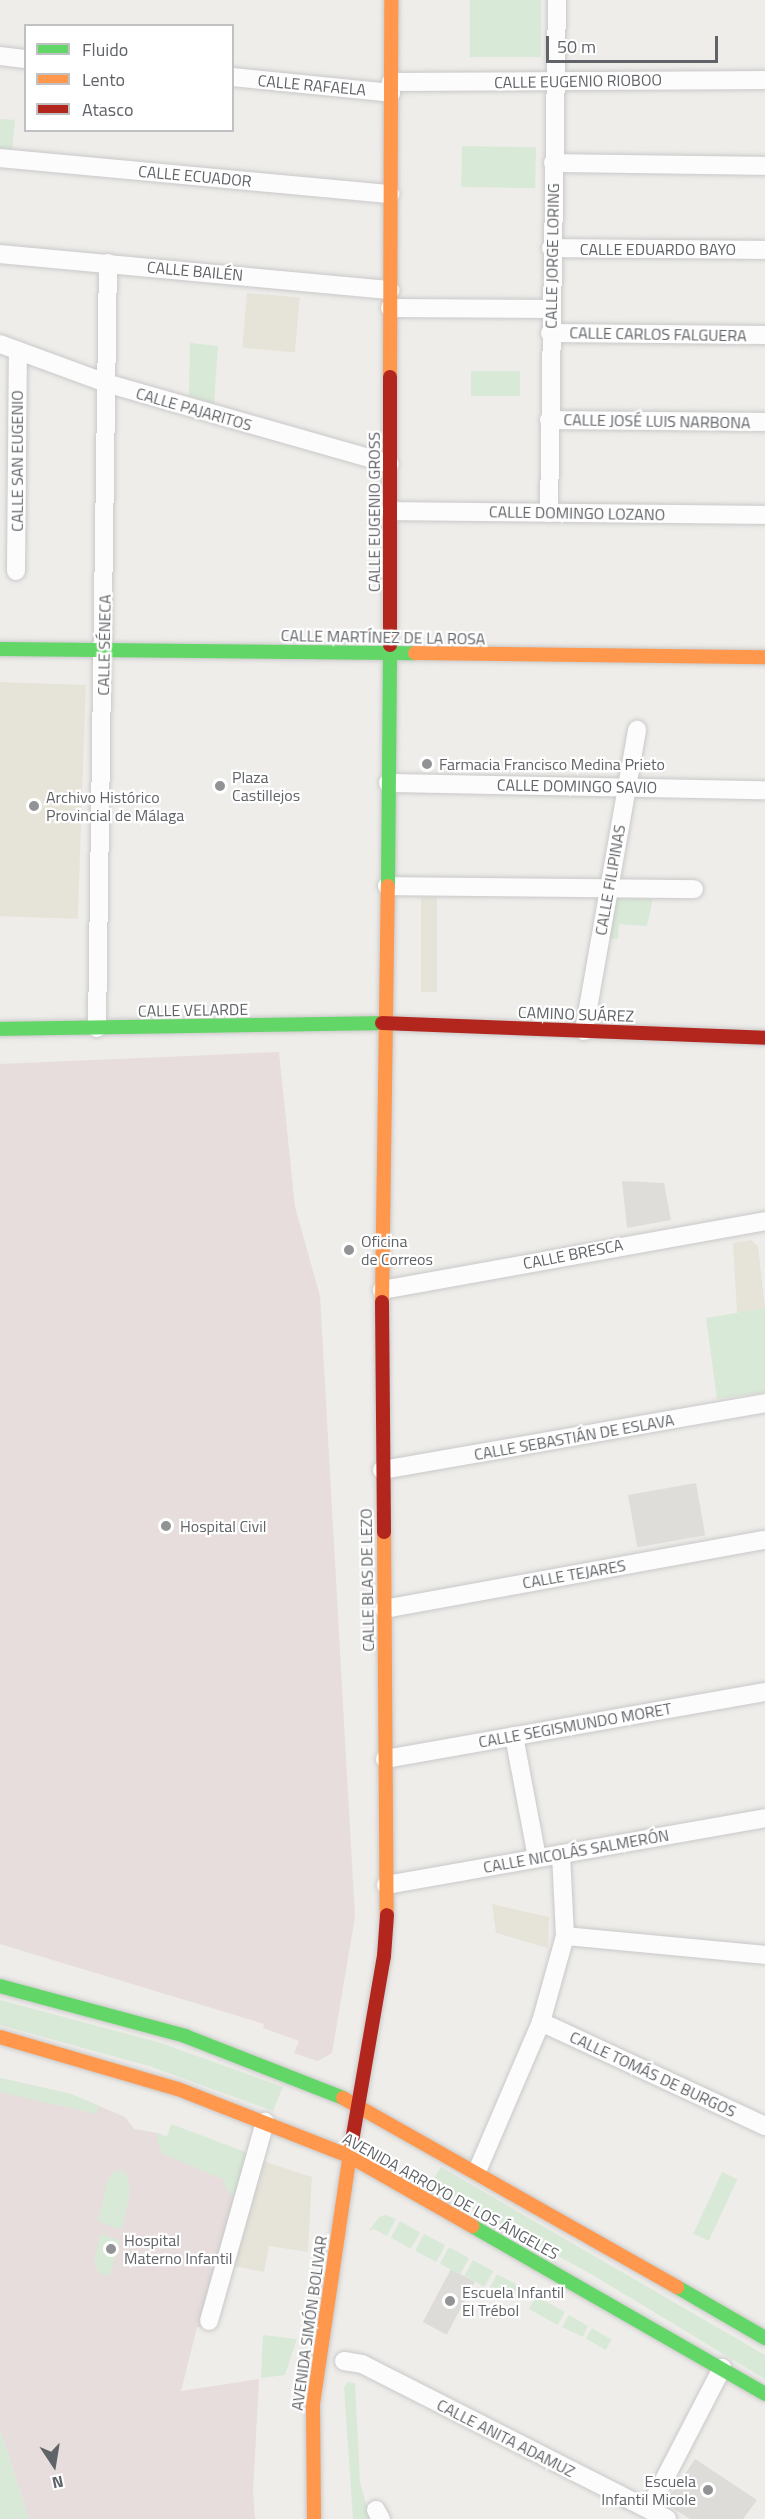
<!DOCTYPE html>
<html>
<head>
<meta charset="utf-8">
<style>
  body { margin:0 }
  #map { position:relative; width:765px; height:2519px; overflow:hidden; background:#eeedea; font-family:"Titillium Web",sans-serif }
  div>[style] { position:absolute }
  .commercial>* { inset:0; background:#e6e4d9; transform-origin:0 0 }
  .industrial>* { inset:0; background:#deddda; transform-origin:0 0 }
  .education>* { inset:0; background:#dedcd9; transform-origin:0 0 }
  .medical>* { inset:0; background:#e6dddc }
  .green>* { inset:0; background:#d9e9d7; transform-origin:0 0 }
  .roads { filter:drop-shadow(0 0 2px #c9c9c9) drop-shadow(0 0 2px #c9c9c9) }
  .street>* { height:18px; margin:-9px; padding:0 9px; transform-origin:9px; border-radius:9px; background:#fcfcfc }
  .fast>* { height:14px; margin:-7px; padding:0 7px; transform-origin:7px; border-radius:7px; background:#63d668 }
  .slow>* { height:14px; margin:-7px; padding:0 7px; transform-origin:7px; border-radius:7px; background:#ff974d }
  .jam>* { height:14px; margin:-7px; padding:0 7px; transform-origin:7px; border-radius:7px; background:#b3261e }
  .dots>* { width:16px; height:16px; translate:-50% -50%; box-sizing:border-box; border:3px solid #fff; border-radius:50% }
  span { translate:-50% -50%; white-space:nowrap; text-align:center; line-height:1.15; -webkit-text-stroke:4.5px #fff; paint-order:stroke }
  .street-label { font-size:16px; color:#606367 }
  .poi-label { font-size:16px; color:#606367 }
  .left { translate:0 -50%; text-align:left }
  .right { translate:-100% -50%; text-align:right }
  .legend { position:absolute; left:24px; top:24px; width:210px; height:108px; box-sizing:border-box; background:#fff; border:2px solid #bfc1c2; margin:0; padding:8px 10px; list-style:none; font-size:18px; color:#606367 }
  .legend li { display:flex; align-items:center; gap:12px; height:30px }
  .legend b { width:30px; border:2px solid #bfc1c2 }
  .north { position:absolute; left:24px; top:2435px; width:60px; height:60px; -webkit-text-stroke:4px #fff; paint-order:stroke; rotate:168deg; font-size:16px; font-weight:700; line-height:24px; text-align:center; color:#606367 }
  .north::after { content:''; display:block; margin:auto; width:21px; height:27px; background:#606367; clip-path:polygon(50% 0,100% 100%,50% 72%,0 100%) }
  .scale { position:absolute; left:546px; top:36px; width:172px; height:27px; box-sizing:border-box; border:3px solid #606367; border-top:0; padding-left:8px; font-size:18px; line-height:21px; white-space:nowrap; color:#606367; -webkit-text-stroke:4px #fff; paint-order:stroke }
</style>
</head>
<body>
<div id="map">
  <div class="commercial">
    <div style="left:247px;top:293px;width:53px;height:55px;rotate:5deg"></div>
    <div style="left:0;top:682px;width:86px;height:234px;rotate:2deg"></div>
    <div style="left:421px;top:897px;width:16px;height:95px"></div>
    <div style="clip-path:polygon(751px 1240px,758px 1246px,765px 1308px,737px 1313px,733px 1243px)"></div>
    <div style="clip-path:polygon(492px 1904px,549px 1917px,548px 1948px,496px 1933px)"></div>
    <div style="clip-path:polygon(260px 2160px,312px 2177px,308px 2252px,269px 2246px,264px 2272px,233px 2266px)"></div>
  </div>
  <div class="industrial">
    <div style="clip-path:polygon(622px 1181px,664px 1183px,671px 1220px,627px 1228px)"></div>
    <div style="left:696px;top:1483px;width:53px;height:69px;rotate:80deg"></div>
  </div>
  <div class="education">
    <div style="left:451px;top:2269px;width:27px;height:60px;rotate:28deg"></div>
    <div style="clip-path:polygon(695px 2459px,757px 2500px,743px 2519px,690px 2519px,665px 2503px)"></div>
  </div>
  <div class="medical">
    <div style="clip-path:polygon(279px 1052px,295px 1207px,320px 1296px,355px 1917px,332px 2053px,318px 2061px,294px 2053px,299px 2041px,263px 2028px,264px 2024px,0 1944px,0 1064px)"></div>
    <div style="clip-path:polygon(0 2078px,71px 2094px,125px 2117px,134px 2129px,158px 2133px,242px 2172px,202px 2327px,197px 2327px,181px 2391px,259px 2379px,253px 2492px,255px 2519px,29px 2519px,0 2429px)"></div>
  </div>
  <div class="green">
    <div style="left:470px;top:0;width:71px;height:57px"></div>
    <div style="clip-path:polygon(0 119px,15px 120px,12px 149px,0 148px)"></div>
    <div style="left:462px;top:146px;width:74px;height:41px;rotate:1deg"></div>
    <div style="clip-path:polygon(190px 343px,218px 346px,214px 404px,189px 396px)"></div>
    <div style="left:471px;top:371px;width:49px;height:25px"></div>
    <div style="clip-path:polygon(615px 898px,653px 899px,647px 926px,619px 924px,618px 939px,609px 939px)"></div>
    <div style="clip-path:polygon(765px 1308px,765px 1392px,717px 1399px,706px 1318px)"></div>
    <div style="clip-path:polygon(0 2000px,161px 2043px,283px 2087px,273px 2111px,149px 2066px,0 2025px)"></div>
    <div style="clip-path:polygon(0 2078px,71px 2094px,99px 2106px,97px 2114px,0 2092px)"></div>
    <div style="clip-path:polygon(171px 2124px,248px 2153px,236px 2196px,229px 2193px,223px 2179px,163px 2154px,157px 2140px,158px 2133px,167px 2137px)"></div>
    <div style="clip-path:polygon(441px 2167px,765px 2355px,765px 2379px,596px 2277px,430px 2185px)"></div>
    <div style="clip-path:polygon(122px 2170px,128px 2177px,130px 2192px,123px 2226px,118px 2229px,98px 2221px,107px 2183px,113px 2172px)"></div>
    <div style="left:722px;top:2172px;width:17px;height:68px;rotate:25deg"></div>
    <div style="clip-path:polygon(386px 2215px,396px 2219px,387px 2236px,374px 2229px,369px 2231px,379px 2217px)"></div>
    <div style="left:400px;top:2221px;width:23px;height:19px;rotate:29deg"></div>
    <div style="clip-path:polygon(100px 2234px,120px 2240px,110px 2275px,100px 2274px,94px 2264px)"></div>
    <div style="left:424px;top:2234px;width:24px;height:19px;rotate:28deg"></div>
    <div style="left:449px;top:2247px;width:23px;height:19px;rotate:29deg"></div>
    <div style="left:473px;top:2260px;width:23px;height:18px;rotate:29deg"></div>
    <div style="left:497px;top:2274px;width:24px;height:17px;rotate:28deg"></div>
    <div style="left:536px;top:2296px;width:33px;height:15px;rotate:29deg"></div>
    <div style="clip-path:polygon(569px 2315px,588px 2326px,583px 2337px,562px 2327px)"></div>
    <div style="left:592px;top:2328px;width:23px;height:12px;rotate:31deg"></div>
    <div style="clip-path:polygon(263px 2335px,297px 2339px,285px 2375px,261px 2378px)"></div>
    <div style="clip-path:polygon(348px 2382px,355px 2383px,360px 2482px,370px 2519px,353px 2519px,344px 2387px)"></div>
    <div style="clip-path:polygon(0 2429px,29px 2519px,0 2519px)"></div>
  </div>
  <div class="roads">
    <div class="street">
      <div style="left:0;top:56px;width:26px;rotate:7deg"></div>
      <div style="left:232px;top:77px;width:160px;rotate:5.7deg"></div>
      <div style="left:391px;top:82px;width:374px;rotate:-0.3deg"></div>
      <div style="left:0;top:158px;width:392px;rotate:5.3deg"></div>
      <div style="left:553px;top:163px;width:212px;rotate:0.8deg"></div>
      <div style="left:551px;top:248px;width:214px;rotate:0.5deg"></div>
      <div style="left:0;top:254px;width:392px;rotate:5.3deg"></div>
      <div style="left:390px;top:308px;width:160px;rotate:0.4deg"></div>
      <div style="left:550px;top:333px;width:215px;rotate:0.5deg"></div>
      <div style="left:0;top:344px;width:113px;rotate:20.2deg"></div>
      <div style="left:106px;top:383px;width:295px;rotate:15.9deg"></div>
      <div style="left:549px;top:420px;width:216px;rotate:0.5deg"></div>
      <div style="left:390px;top:511px;width:375px;rotate:0.6deg"></div>
      <div style="left:549px;top:513px;width:513px;rotate:-89.11deg"></div>
      <div style="left:16px;top:571px;width:220px;rotate:-89.5deg"></div>
      <div style="left:388px;top:783px;width:377px;rotate:1.1deg"></div>
      <div style="left:387px;top:886px;width:307px;rotate:0.6deg"></div>
      <div style="left:97px;top:1028px;width:765px;rotate:-89.18deg"></div>
      <div style="left:584px;top:1031px;width:306px;rotate:-80deg"></div>
      <div style="left:382px;top:1290px;width:389px;rotate:-10.2deg"></div>
      <div style="left:382px;top:1470px;width:389px;rotate:-9.9deg"></div>
      <div style="left:384px;top:1609px;width:387px;rotate:-10.3deg"></div>
      <div style="left:514px;top:1736px;width:124px;rotate:79.3deg"></div>
      <div style="left:385px;top:1759px;width:386px;rotate:-10deg"></div>
      <div style="left:386px;top:1885px;width:385px;rotate:-10deg"></div>
      <div style="left:565px;top:1936px;width:201px;rotate:5.4deg"></div>
      <div style="left:541px;top:2022px;width:247px;rotate:24.9deg"></div>
      <div style="left:478px;top:2169px;width:160px;rotate:-66.8deg"></div>
      <div style="left:541px;top:2022px;width:89px;rotate:-74.4deg"></div>
      <div style="left:565px;top:1936px;width:82px;rotate:-92.8deg"></div>
      <div style="left:209px;top:2321px;width:207px;rotate:-74.3deg"></div>
      <div style="left:344px;top:2361px;width:18px;rotate:9deg"></div>
      <div style="left:362px;top:2364px;width:342px;rotate:26.9deg"></div>
      <div style="left:649px;top:2509px;width:159px;rotate:-62.6deg"></div>
      <div style="left:376px;top:2510px;width:10px;rotate:61deg"></div>
    </div>
    <div class="fast">
      <div style="left:0;top:649px;width:415px;rotate:0.6deg"></div>
      <div style="left:388px;top:886px;width:241px;rotate:-89.5deg"></div>
      <div style="left:0;top:1029px;width:382px;rotate:-0.9deg"></div>
      <div style="left:0;top:1986px;width:192px;rotate:15.1deg"></div>
      <div style="left:185px;top:2036px;width:170px;rotate:21.4deg"></div>
      <div style="left:472px;top:2226px;width:338px;rotate:29.8deg"></div>
      <div style="left:677px;top:2287px;width:102px;rotate:30.1deg"></div>
    </div>
    <div class="slow">
      <div style="left:390px;top:377px;width:377px;rotate:-89.8deg"></div>
      <div style="left:415px;top:653px;width:350px;rotate:0.7deg"></div>
      <div style="left:382px;top:1302px;width:416px;rotate:-89.2deg"></div>
      <div style="left:384px;top:1532px;width:383px;rotate:89.6deg"></div>
      <div style="left:0;top:2037px;width:185px;rotate:16.3deg"></div>
      <div style="left:178px;top:2089px;width:184px;rotate:21.4deg"></div>
      <div style="left:349px;top:2156px;width:142px;rotate:29.6deg"></div>
      <div style="left:343px;top:2098px;width:384px;rotate:29.5deg"></div>
      <div style="left:314px;top:2519px;width:115px;rotate:-90.5deg"></div>
      <div style="left:313px;top:2404px;width:266px;rotate:-81.6deg"></div>
    </div>
    <div class="jam">
      <div style="left:390px;top:645px;width:268px;rotate:-90deg"></div>
      <div style="left:382px;top:1023px;width:383px;rotate:2.2deg"></div>
      <div style="left:382px;top:1302px;width:230px;rotate:89.5deg"></div>
      <div style="left:352px;top:2141px;width:188px;rotate:-80.2deg"></div>
      <div style="left:384px;top:1956px;width:41px;rotate:-85.8deg"></div>
    </div>
  </div>
  <div class="dots">
    <div style="left:427px;top:764px;background:#929395"></div>
    <div style="left:220px;top:786px;background:#929395"></div>
    <div style="left:34px;top:806px;background:#929395"></div>
    <div style="left:349px;top:1250px;background:#929395"></div>
    <div style="left:166px;top:1526px;background:#929395"></div>
    <div style="left:111px;top:2249px;background:#929395"></div>
    <div style="left:450px;top:2301px;background:#929395"></div>
    <div style="left:708px;top:2490px;background:#929395"></div>
  </div>
  <div class="street-label">
    <span style="left:578px;top:81px;rotate:-1deg">CALLE EUGENIO RIOBOO</span>
    <span style="left:312px;top:85px;rotate:5deg">CALLE RAFAELA</span>
    <span style="left:195px;top:176px;rotate:5deg">CALLE ECUADOR</span>
    <span style="left:658px;top:249px">CALLE EDUARDO BAYO</span>
    <span style="left:552px;top:256px;rotate:-89deg">CALLE JORGE LORING</span>
    <span style="left:195px;top:271px;rotate:5deg">CALLE BAILÉN</span>
    <span style="left:658px;top:334px;rotate:1deg">CALLE CARLOS FALGUERA</span>
    <span style="left:194px;top:409px;rotate:16deg">CALLE PAJARITOS</span>
    <span style="left:657px;top:421px;rotate:1deg">CALLE JOSÉ LUIS NARBONA</span>
    <span style="left:17px;top:461px;rotate:-90deg">CALLE SAN EUGENIO</span>
    <span style="left:374px;top:512px;rotate:-90deg">CALLE EUGENIO GROSS</span>
    <span style="left:577px;top:513px;rotate:1deg">CALLE DOMINGO LOZANO</span>
    <span style="left:383px;top:637px;rotate:1deg">CALLE MARTÍNEZ DE LA ROSA</span>
    <span style="left:104px;top:645px;rotate:-89deg">CALLE SÉNECA</span>
    <span style="left:577px;top:786px;rotate:1deg">CALLE DOMINGO SAVIO</span>
    <span style="left:610px;top:880px;rotate:-80deg">CALLE FILIPINAS</span>
    <span style="left:193px;top:1010px;rotate:-1deg">CALLE VELARDE</span>
    <span style="left:576px;top:1014px;rotate:2deg">CAMINO SUÁREZ</span>
    <span style="left:573px;top:1254px;rotate:-11deg">CALLE BRESCA</span>
    <span style="left:574px;top:1437px;rotate:-10deg">CALLE SEBASTIÁN DE ESLAVA</span>
    <span style="left:574px;top:1574px;rotate:-10deg">CALLE TEJARES</span>
    <span style="left:367px;top:1580px;rotate:-91deg">CALLE BLAS DE LEZO</span>
    <span style="left:575px;top:1725px;rotate:-10deg">CALLE SEGISMUNDO MORET</span>
    <span style="left:576px;top:1851px;rotate:-10deg">CALLE NICOLÁS SALMERÓN</span>
    <span style="left:653px;top:2074px;rotate:25deg">CALLE TOMÁS DE BURGOS</span>
    <span style="left:451px;top:2196px;rotate:29deg">AVENIDA ARROYO DE LOS ÁNGELES</span>
    <span style="left:309px;top:2323px;rotate:-82deg">AVENIDA SIMÓN BOLIVAR</span>
    <span style="left:506px;top:2438px;rotate:27deg">CALLE ANITA ADAMUZ</span>
  </div>
  <div class="poi-label">
    <span class="left" style="left:439px;top:764px">Farmacia Francisco Medina Prieto</span>
    <span class="left" style="left:232px;top:786px">Plaza<br>Castillejos</span>
    <span class="left" style="left:46px;top:806px">Archivo Histórico<br>Provincial de Málaga</span>
    <span class="left" style="left:361px;top:1250px">Oficina<br>de Correos</span>
    <span class="left" style="left:180px;top:1526px">Hospital Civil</span>
    <span class="left" style="left:124px;top:2249px">Hospital<br>Materno Infantil</span>
    <span class="left" style="left:462px;top:2301px">Escuela Infantil<br>El Trébol</span>
    <span class="right" style="left:696px;top:2490px">Escuela<br>Infantil Micole</span>
  </div>
  <ul class="legend">
  <li><b style="height:8px;background:#63d668"></b>Fluido</li>
  <li><b style="height:8px;background:#ff974d"></b>Lento</li>
  <li><b style="height:8px;background:#b3261e"></b>Atasco</li>
  </ul>
  <div class="north">N</div>
  <div class="scale">50 m</div>
</div>
</body>
</html>
